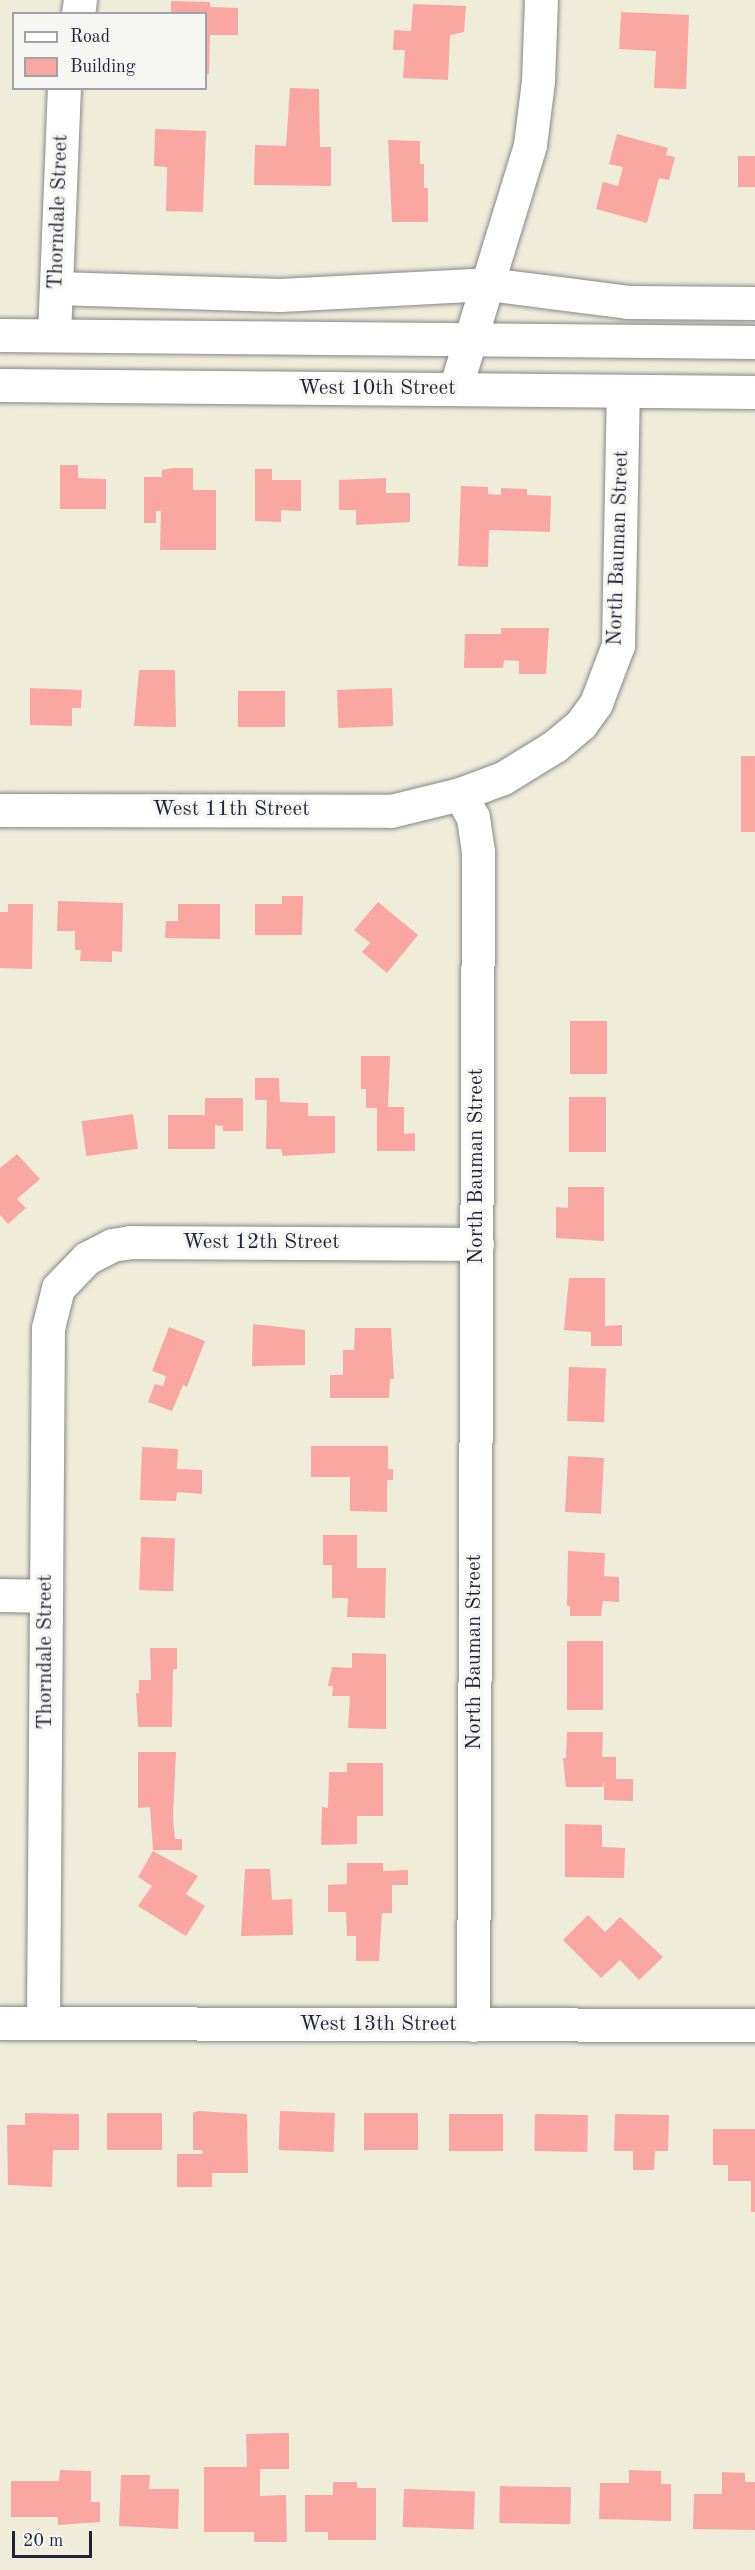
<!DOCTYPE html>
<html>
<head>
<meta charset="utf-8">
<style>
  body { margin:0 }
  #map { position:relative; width:755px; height:2570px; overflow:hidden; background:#efecd9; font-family:"Old Standard TT",serif }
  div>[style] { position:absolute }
  .building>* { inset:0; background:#faa7a1; transform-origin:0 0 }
  .roads { filter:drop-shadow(0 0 2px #88878a) drop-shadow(0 0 2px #88878a) }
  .minor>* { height:33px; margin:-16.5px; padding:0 16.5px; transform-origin:16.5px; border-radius:16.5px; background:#fff }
  .major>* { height:33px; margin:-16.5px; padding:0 16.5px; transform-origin:16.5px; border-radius:16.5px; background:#fff }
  span { translate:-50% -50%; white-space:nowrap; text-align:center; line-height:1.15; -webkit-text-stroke:6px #f6f6f2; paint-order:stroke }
  .street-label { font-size:21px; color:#22223b }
  .legend { position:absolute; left:12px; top:12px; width:195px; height:78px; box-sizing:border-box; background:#f6f6f2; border:2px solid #a1a1a9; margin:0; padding:8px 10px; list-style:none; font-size:18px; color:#22223b }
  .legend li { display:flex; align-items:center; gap:12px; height:30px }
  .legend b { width:30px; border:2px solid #a1a1a9 }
  .scale { position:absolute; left:12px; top:2531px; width:80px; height:27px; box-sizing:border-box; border:3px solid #22223b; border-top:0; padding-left:8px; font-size:18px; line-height:21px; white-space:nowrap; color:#22223b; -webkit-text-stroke:4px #f6f6f2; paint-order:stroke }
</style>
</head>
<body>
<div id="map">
  <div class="building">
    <div style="clip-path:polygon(171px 1px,210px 2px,210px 7px,238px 8px,238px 35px,210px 35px,209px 74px,206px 74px,206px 14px,171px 14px)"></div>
    <div style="clip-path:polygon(413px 4px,466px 6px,464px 32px,450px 35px,448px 80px,403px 78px,405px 50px,393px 50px,394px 30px,411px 31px)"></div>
    <div style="clip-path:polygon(621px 12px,689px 15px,686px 89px,654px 88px,656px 51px,619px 49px)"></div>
    <div style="clip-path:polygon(290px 88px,319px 89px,320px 147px,331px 147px,331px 186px,254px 185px,255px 145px,286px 146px)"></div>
    <div style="clip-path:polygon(155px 129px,206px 131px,203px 212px,166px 211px,167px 167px,154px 166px)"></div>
    <div style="clip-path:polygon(617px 134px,668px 148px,666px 155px,675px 157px,669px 180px,659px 178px,647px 223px,596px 209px,603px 182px,618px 186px,623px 167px,609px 164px)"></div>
    <div style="clip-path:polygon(388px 140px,420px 141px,420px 164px,424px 164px,424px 188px,428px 188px,428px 222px,392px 222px)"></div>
    <div style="left:738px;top:156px;width:17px;height:31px"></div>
    <div style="clip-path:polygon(60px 465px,78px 465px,78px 478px,106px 479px,106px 509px,60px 509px)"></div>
    <div style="clip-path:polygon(173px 468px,193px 468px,193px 490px,216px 490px,216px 550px,160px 550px,161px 511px,156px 511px,156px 523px,144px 523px,144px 477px,162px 477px,162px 470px)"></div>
    <div style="clip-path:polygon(255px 469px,272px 469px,272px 480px,301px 480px,301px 511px,281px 510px,281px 522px,255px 521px)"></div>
    <div style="clip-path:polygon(386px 478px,386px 493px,410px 493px,410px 522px,356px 525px,356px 510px,339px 510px,339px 480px)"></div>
    <div style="clip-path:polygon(461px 486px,488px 487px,488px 494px,501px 495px,501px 488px,527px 489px,527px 495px,551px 496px,550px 532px,489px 530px,488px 567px,458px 566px)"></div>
    <div style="clip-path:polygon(501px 628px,549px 628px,546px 674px,519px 674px,519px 661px,504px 660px,503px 668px,464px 668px,465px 634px,501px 634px)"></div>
    <div style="clip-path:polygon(139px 670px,175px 670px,176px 727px,134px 726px)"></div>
    <div style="clip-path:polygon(30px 688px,82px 690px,81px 708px,72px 708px,72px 726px,30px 725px)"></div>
    <div style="left:392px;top:688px;width:38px;height:55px;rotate:88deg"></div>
    <div style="left:238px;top:691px;width:47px;height:36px"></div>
    <div style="left:741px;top:756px;width:14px;height:76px"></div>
    <div style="clip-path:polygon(282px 896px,303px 896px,302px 935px,255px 935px,255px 904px,282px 904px)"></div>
    <div style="clip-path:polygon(58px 901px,123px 903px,122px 952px,112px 951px,112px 962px,80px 961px,81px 950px,75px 950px,75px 931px,57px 931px)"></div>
    <div style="clip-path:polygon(378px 902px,418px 935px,387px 973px,362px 952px,370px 943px,354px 930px)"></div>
    <div style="clip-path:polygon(8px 904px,33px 904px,32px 969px,0 968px,0 912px,8px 912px)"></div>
    <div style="clip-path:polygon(178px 904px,220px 904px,220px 939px,165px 938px,166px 921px,178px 921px)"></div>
    <div style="left:570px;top:1021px;width:37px;height:53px"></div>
    <div style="clip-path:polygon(361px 1056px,390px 1056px,388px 1107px,404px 1107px,404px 1134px,415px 1133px,415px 1151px,377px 1151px,377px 1108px,366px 1108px,366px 1089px,361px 1089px)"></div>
    <div style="clip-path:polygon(255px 1078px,279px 1078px,280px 1102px,308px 1103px,308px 1116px,335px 1116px,335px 1153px,283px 1156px,281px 1149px,266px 1149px,267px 1100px,255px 1100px)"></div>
    <div style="left:569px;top:1097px;width:37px;height:55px"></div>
    <div style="clip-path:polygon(205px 1098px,243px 1098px,243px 1131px,223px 1131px,223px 1126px,215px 1125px,215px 1149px,168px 1149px,168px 1115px,205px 1115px)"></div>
    <div style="left:133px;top:1114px;width:35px;height:52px;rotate:82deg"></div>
    <div style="clip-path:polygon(17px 1154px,40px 1179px,17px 1199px,26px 1208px,8px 1224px,0 1215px,0 1168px)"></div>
    <div style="clip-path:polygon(568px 1187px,604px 1187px,604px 1241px,556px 1238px,556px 1207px,568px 1208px)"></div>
    <div style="clip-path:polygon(569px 1278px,605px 1278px,605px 1326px,622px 1325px,622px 1346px,591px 1346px,591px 1332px,564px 1330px)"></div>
    <div style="clip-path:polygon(253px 1324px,305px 1330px,305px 1365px,252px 1366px)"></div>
    <div style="clip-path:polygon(169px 1327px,205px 1341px,187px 1387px,183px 1385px,172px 1411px,148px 1402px,155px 1384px,163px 1386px,166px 1376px,152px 1371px)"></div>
    <div style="clip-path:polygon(355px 1328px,391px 1328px,394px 1379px,390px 1379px,389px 1398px,330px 1398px,330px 1375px,343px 1375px,343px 1350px,354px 1350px)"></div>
    <div style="left:569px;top:1367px;width:37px;height:54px;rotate:2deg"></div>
    <div style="clip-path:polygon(311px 1446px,388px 1446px,388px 1469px,393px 1469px,393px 1480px,387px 1480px,387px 1512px,350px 1511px,350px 1477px,311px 1477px)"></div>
    <div style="clip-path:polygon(142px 1447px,178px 1449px,177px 1469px,202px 1470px,202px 1494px,177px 1492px,176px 1501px,140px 1500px)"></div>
    <div style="left:568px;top:1456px;width:36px;height:56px;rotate:3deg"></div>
    <div style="clip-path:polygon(323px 1535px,357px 1535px,357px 1568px,386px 1568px,385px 1618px,347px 1617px,348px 1598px,332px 1598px,332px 1565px,323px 1565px)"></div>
    <div style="left:141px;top:1537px;width:34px;height:53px;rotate:2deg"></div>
    <div style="clip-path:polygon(568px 1551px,605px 1553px,604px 1576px,619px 1577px,619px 1602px,603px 1601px,601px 1616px,570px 1616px,570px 1606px,567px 1606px)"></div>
    <div style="left:567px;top:1641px;width:36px;height:69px"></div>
    <div style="clip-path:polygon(150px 1648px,177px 1648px,177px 1669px,173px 1669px,172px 1727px,138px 1727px,136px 1693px,139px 1693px,139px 1680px,151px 1680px)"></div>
    <div style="clip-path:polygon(352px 1653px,386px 1654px,386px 1729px,348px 1728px,350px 1696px,332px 1696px,333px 1686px,328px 1686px,332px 1667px,352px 1668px)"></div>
    <div style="clip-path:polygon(567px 1732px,603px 1732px,602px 1757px,616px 1757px,616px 1779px,633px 1779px,633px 1801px,604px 1800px,604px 1780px,603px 1787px,566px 1787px,563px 1758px,566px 1758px)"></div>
    <div style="clip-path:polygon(138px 1752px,176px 1752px,173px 1818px,175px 1839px,182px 1839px,182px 1850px,153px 1850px,150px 1807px,138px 1808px)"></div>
    <div style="clip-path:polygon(347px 1763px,383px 1763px,383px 1816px,357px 1816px,357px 1844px,321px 1845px,322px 1807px,328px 1808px,329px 1772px,347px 1772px)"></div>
    <div style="clip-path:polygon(565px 1824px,602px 1825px,602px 1847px,625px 1848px,624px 1878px,565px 1877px)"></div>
    <div style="clip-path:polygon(153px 1851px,198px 1876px,186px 1894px,205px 1906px,186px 1936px,138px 1906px,152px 1886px,138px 1877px)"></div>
    <div style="clip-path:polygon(347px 1863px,383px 1863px,383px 1871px,408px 1870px,408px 1885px,392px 1885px,392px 1913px,382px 1913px,379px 1961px,356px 1961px,356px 1936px,347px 1936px,346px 1912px,328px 1912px,328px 1885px,347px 1884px)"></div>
    <div style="clip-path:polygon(245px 1869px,270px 1869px,272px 1900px,292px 1899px,293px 1935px,241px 1936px)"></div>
    <div style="clip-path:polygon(588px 1915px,605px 1932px,620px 1917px,663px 1957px,639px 1980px,620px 1960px,601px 1978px,563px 1940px)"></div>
    <div style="clip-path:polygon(198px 2111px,247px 2114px,248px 2173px,212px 2173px,212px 2187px,177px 2187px,177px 2154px,203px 2154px,202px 2150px,193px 2150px,193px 2113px)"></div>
    <div style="left:280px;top:2111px;width:55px;height:39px;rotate:2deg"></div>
    <div style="clip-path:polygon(25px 2113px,79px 2114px,79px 2150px,53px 2150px,52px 2187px,8px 2185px,7px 2125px,25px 2125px)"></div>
    <div style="left:162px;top:2113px;width:37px;height:55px;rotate:90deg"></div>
    <div style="left:418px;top:2113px;width:37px;height:54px;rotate:90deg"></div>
    <div style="left:449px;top:2114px;width:54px;height:37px"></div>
    <div style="left:535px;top:2114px;width:53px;height:37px;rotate:1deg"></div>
    <div style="clip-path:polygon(615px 2114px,669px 2115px,668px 2151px,655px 2151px,654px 2170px,633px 2170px,633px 2151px,614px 2151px)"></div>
    <div style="clip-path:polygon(713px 2129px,755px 2129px,755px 2212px,751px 2212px,751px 2181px,728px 2181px,728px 2165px,713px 2165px)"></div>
    <div style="clip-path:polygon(289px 2433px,289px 2469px,260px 2469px,260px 2496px,286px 2495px,287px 2542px,254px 2542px,254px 2532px,204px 2532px,204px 2467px,247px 2467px,246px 2434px)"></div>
    <div style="clip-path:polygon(60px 2470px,91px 2471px,91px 2502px,100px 2502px,100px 2522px,58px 2525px,58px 2517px,11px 2517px,11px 2481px,59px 2481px)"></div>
    <div style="clip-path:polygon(629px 2470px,661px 2471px,661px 2484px,671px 2484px,671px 2521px,599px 2519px,600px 2483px,629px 2483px)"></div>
    <div style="clip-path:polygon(722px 2472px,745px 2473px,745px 2482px,755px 2482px,755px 2530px,693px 2529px,694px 2494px,722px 2494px)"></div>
    <div style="clip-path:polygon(121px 2475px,150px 2475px,149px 2489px,179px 2489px,178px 2529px,119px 2526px)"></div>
    <div style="clip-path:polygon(333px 2482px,357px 2482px,357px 2488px,376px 2488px,376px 2540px,328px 2540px,328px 2532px,305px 2532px,305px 2495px,333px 2495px)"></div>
    <div style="left:500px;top:2486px;width:71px;height:37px;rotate:1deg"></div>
    <div style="left:404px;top:2489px;width:71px;height:38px;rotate:2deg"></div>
  </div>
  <div class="roads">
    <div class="minor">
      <div style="left:78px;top:14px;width:14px;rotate:-82deg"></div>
      <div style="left:56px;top:288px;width:224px;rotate:1.8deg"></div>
      <div style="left:280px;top:295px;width:208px;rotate:-3deg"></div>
      <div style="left:488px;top:284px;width:141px;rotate:7.3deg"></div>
      <div style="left:628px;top:302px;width:127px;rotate:0.5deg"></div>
      <div style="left:54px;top:335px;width:247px;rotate:-87.7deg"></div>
      <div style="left:455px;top:389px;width:255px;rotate:-72.9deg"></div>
      <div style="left:530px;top:145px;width:64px;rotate:-82.9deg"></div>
      <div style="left:538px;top:81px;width:81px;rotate:-87.9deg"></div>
      <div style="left:460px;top:794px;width:26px;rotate:61deg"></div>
      <div style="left:473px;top:817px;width:34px;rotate:82deg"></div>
      <div style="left:478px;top:851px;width:1174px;rotate:90.24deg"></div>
      <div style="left:0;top:810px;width:391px;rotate:0.1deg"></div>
      <div style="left:391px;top:811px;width:71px;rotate:-13.8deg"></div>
      <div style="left:460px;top:794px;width:46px;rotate:-20.4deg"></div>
      <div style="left:503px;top:778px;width:61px;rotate:-31.6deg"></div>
      <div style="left:555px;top:746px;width:34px;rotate:-40deg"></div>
      <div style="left:581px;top:724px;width:26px;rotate:-54deg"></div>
      <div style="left:596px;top:703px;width:62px;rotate:-69.2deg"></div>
      <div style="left:618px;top:645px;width:254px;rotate:-88.9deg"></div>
      <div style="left:0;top:1595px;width:46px;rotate:1.2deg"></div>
      <div style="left:0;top:2023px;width:755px;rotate:0.15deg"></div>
      <div style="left:43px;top:2023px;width:695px;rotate:-89.59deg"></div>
      <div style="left:48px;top:1328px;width:41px;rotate:-76deg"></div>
      <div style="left:58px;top:1288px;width:42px;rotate:-46deg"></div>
      <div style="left:87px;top:1258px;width:28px;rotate:-27deg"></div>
      <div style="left:112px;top:1245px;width:18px;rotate:-9deg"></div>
      <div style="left:130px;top:1242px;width:347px;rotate:0.3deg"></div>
    </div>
    <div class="major">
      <div style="left:0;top:335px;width:755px;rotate:0.53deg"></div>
      <div style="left:0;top:385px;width:755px;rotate:0.53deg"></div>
    </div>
  </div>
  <div class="street-label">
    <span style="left:59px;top:212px;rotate:-88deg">Thorndale Street</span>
    <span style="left:377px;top:389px">West 10th Street</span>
    <span style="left:619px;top:548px;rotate:-88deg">North Bauman Street</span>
    <span style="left:231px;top:810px">West 11th Street</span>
    <span style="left:477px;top:1166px;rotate:-90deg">North Bauman Street</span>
    <span style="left:261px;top:1243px">West 12th Street</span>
    <span style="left:46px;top:1652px;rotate:-90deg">Thorndale Street</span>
    <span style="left:475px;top:1652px;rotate:-90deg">North Bauman Street</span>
    <span style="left:378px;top:2025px">West 13th Street</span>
  </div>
  <ul class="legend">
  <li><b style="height:8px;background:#fff"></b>Road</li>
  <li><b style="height:16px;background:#faa7a1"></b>Building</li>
  </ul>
  <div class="scale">20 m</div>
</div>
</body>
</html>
